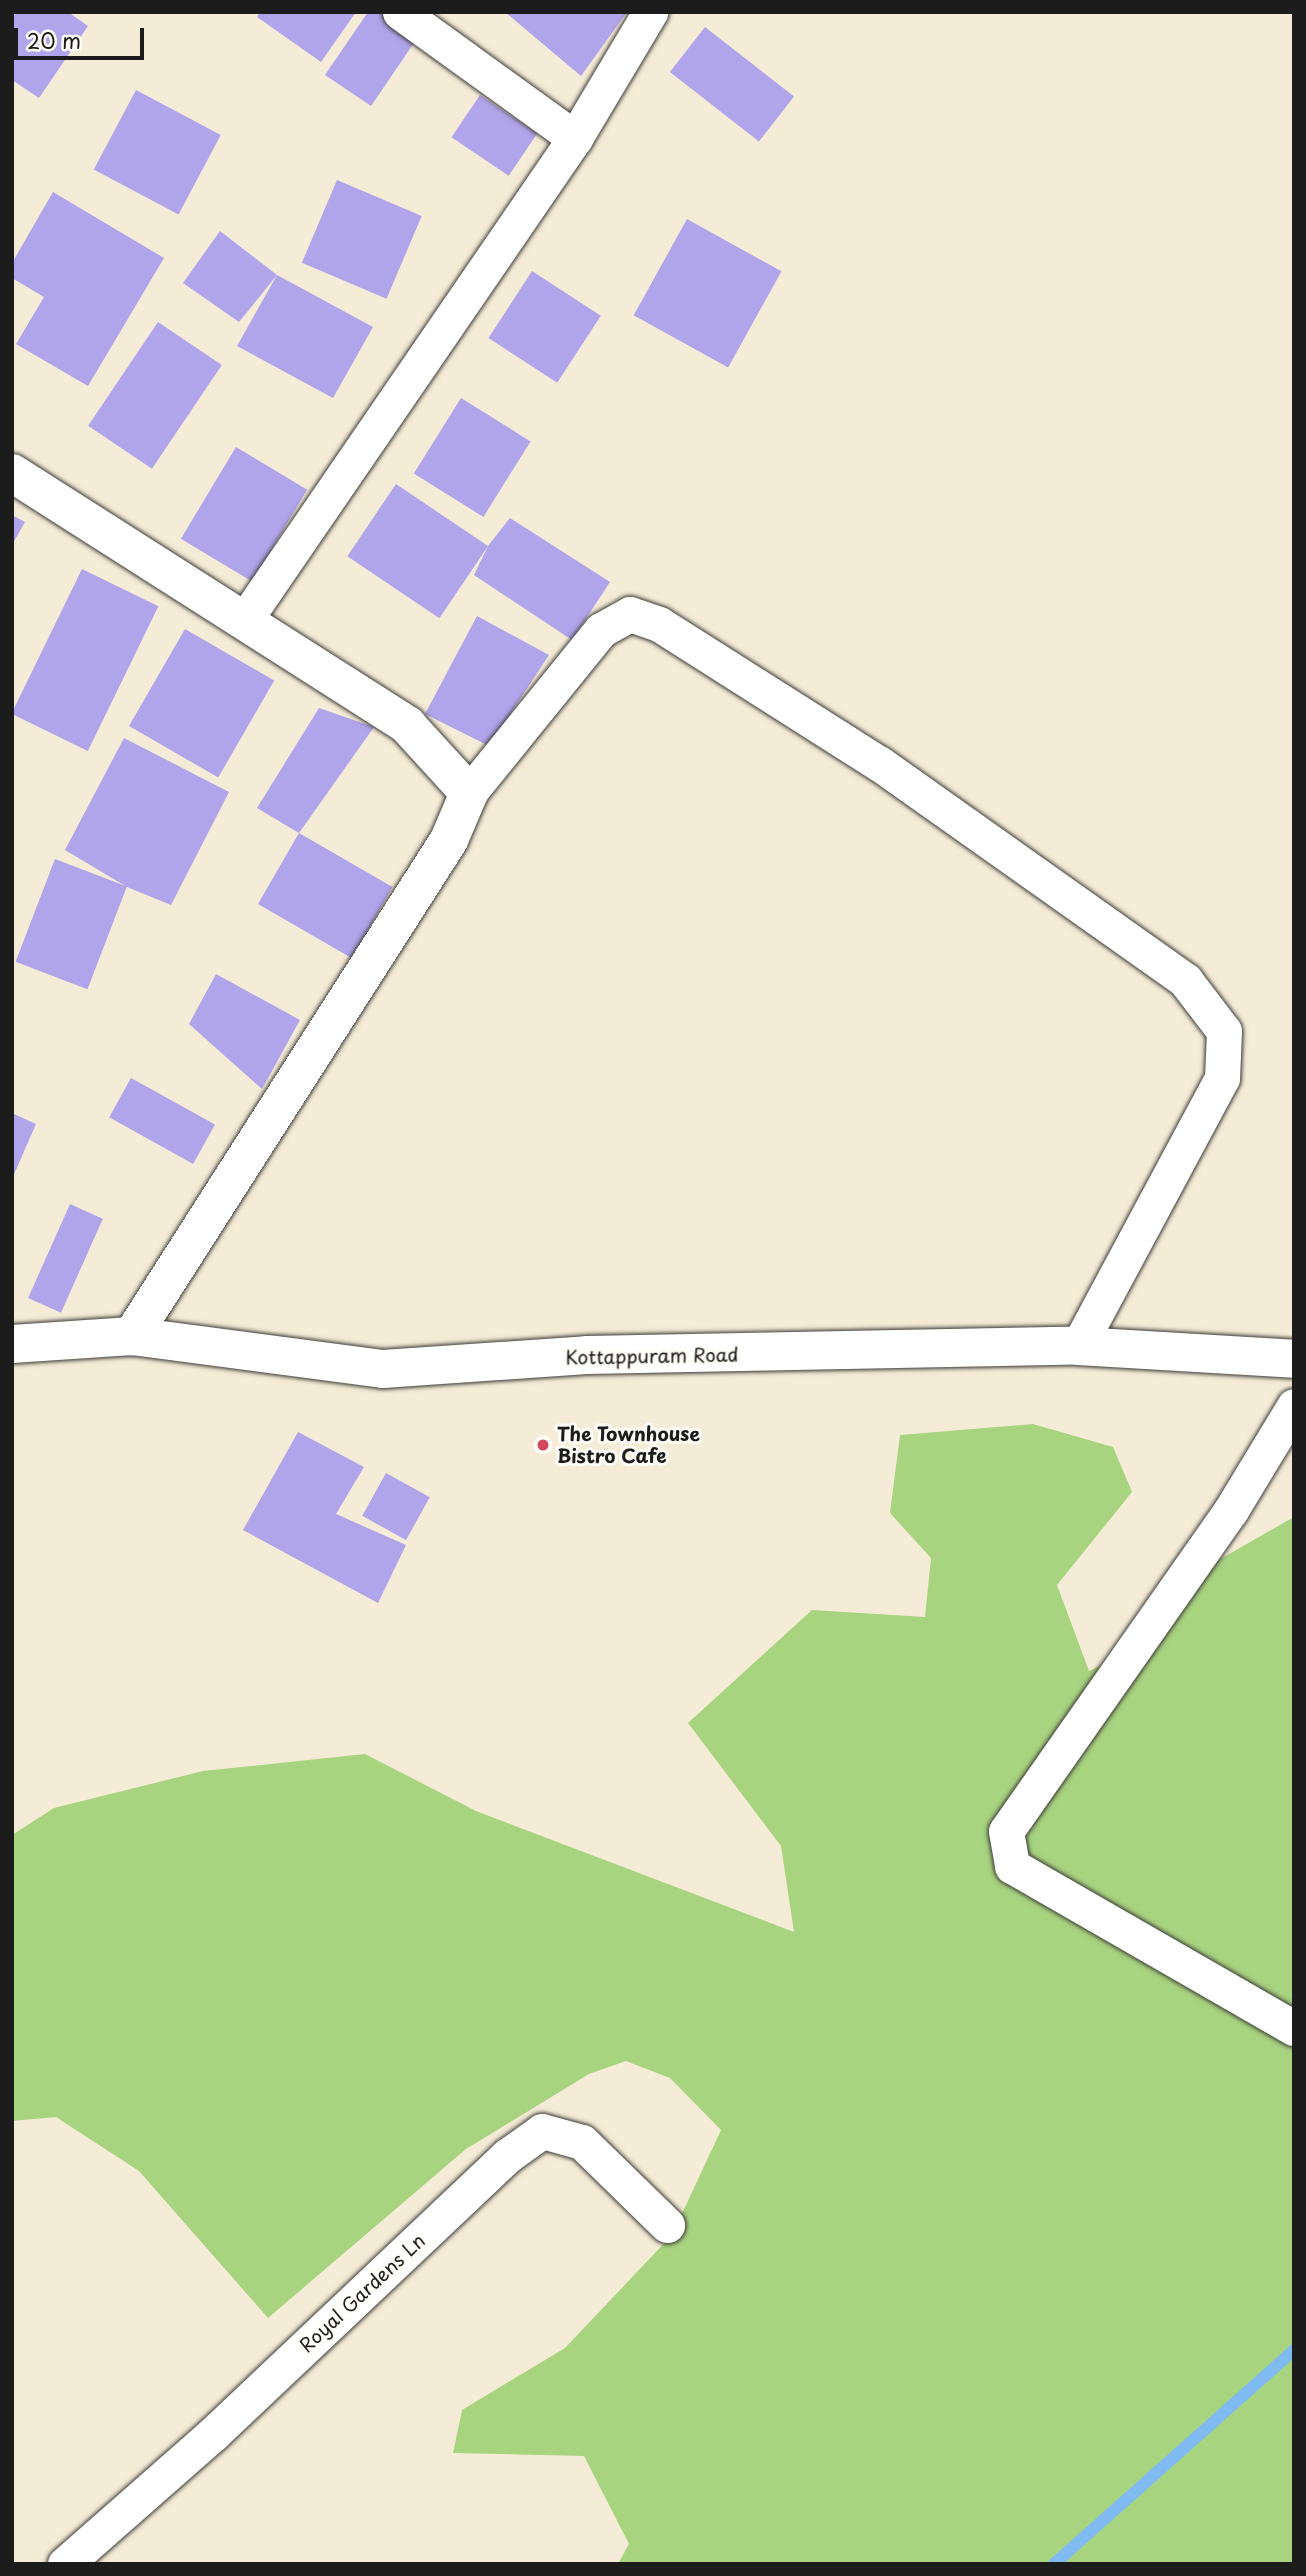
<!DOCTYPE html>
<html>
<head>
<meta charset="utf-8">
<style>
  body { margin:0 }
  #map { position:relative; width:1306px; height:2576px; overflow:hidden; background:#f5ecd7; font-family:"Playpen Sans",sans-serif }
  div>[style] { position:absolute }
  .green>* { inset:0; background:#a8d37f }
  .stream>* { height:12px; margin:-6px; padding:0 6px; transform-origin:6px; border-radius:6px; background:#7fbbf1 }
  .building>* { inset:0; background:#b0a4ea; transform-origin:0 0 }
  .roads { filter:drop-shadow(0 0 2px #3d3b38) drop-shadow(0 0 2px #3d3b38) }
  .minor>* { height:35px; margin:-17.5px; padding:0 17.5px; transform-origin:17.5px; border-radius:17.5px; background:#fff }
  .tertiary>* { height:38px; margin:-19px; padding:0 19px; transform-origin:19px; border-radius:19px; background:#fff }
  .dots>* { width:19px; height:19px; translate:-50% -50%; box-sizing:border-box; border:4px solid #fdfcf7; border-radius:50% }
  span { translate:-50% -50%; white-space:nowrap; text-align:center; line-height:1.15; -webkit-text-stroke:6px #fdfcf7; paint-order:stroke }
  .street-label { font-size:19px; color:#1c1c1c }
  .poi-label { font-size:19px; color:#1c1c1c; font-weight:700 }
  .left { translate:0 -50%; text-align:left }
  .frame { position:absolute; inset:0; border:14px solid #1c1c1c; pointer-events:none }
  .scale { position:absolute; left:14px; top:28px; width:130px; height:32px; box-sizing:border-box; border:4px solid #1c1c1c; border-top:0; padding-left:9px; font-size:21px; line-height:24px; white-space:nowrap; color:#1c1c1c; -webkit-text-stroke:5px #fdfcf7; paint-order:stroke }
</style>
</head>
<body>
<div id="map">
  <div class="green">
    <div style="clip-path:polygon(1033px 1424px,1113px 1447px,1132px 1492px,1057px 1585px,1089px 1671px,1133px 1649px,1210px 1565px,1294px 1517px,1294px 2564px,618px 2564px,629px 2544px,584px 2456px,453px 2453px,462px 2410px,565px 2348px,672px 2235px,721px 2130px,670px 2078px,626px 2061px,589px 2074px,466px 2149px,268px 2318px,139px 2171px,56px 2117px,12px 2121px,12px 1835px,54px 1808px,203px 1771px,365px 1754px,476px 1811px,794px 1932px,781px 1846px,688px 1723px,812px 1610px,925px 1617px,931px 1558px,890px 1513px,900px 1435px)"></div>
  </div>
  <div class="stream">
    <div style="left:1054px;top:2564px;width:322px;rotate:-41.7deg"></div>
  </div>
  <div class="building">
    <div style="clip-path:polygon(12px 12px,68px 12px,88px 26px,39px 98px,12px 80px)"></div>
    <div style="clip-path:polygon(260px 12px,356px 12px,321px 62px,257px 17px)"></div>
    <div style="clip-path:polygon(368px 12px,382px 12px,418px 37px,371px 106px,325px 75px)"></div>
    <div style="clip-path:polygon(505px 12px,627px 12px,581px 76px)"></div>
    <div style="left:705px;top:27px;width:113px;height:57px;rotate:38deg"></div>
    <div style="left:136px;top:90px;width:96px;height:90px;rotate:28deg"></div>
    <div style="left:480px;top:95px;width:69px;height:51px;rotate:34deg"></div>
    <div style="left:337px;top:180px;width:92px;height:90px;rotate:23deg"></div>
    <div style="clip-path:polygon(53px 192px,164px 258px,88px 386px,16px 344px,44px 297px,12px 278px,12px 263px)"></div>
    <div style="left:687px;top:219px;width:108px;height:110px;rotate:29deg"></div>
    <div style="clip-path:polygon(220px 231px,277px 275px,373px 327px,333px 398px,237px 346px,277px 275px,239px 322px,183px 283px)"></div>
    <div style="left:532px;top:271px;width:82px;height:80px;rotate:33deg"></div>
    <div style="left:158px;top:322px;width:77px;height:125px;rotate:34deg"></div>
    <div style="left:461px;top:398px;width:82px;height:89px;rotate:32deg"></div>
    <div style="left:236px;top:447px;width:83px;height:107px;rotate:31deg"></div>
    <div style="left:396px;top:484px;width:111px;height:87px;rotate:34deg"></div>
    <div style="clip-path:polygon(12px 515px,25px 522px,12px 545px)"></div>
    <div style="clip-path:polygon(510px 518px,610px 582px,572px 640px,474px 575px,488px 546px)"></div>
    <div style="left:82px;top:569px;width:85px;height:161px;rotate:26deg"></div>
    <div style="clip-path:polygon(477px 616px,549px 655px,489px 746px,425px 714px)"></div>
    <div style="left:185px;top:629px;width:103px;height:112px;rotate:30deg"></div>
    <div style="clip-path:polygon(319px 708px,374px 727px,299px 833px,257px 808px)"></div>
    <div style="clip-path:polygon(124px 738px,229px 792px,171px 905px,127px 887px,65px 850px)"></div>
    <div style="left:299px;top:833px;width:108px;height:82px;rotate:30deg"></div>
    <div style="left:55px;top:859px;width:77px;height:110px;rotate:21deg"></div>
    <div style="clip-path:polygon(216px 974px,300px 1020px,262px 1089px,189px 1024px)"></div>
    <div style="left:131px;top:1078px;width:96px;height:45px;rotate:29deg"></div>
    <div style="clip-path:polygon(12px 1113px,36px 1124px,12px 1179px)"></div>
    <div style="left:70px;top:1204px;width:36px;height:103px;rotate:24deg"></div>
    <div style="clip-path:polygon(298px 1432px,364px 1467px,336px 1514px,406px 1545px,378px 1603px,243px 1530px)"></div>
    <div style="left:386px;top:1473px;width:50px;height:49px;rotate:29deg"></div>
  </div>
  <div class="roads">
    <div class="minor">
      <div style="left:400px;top:12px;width:216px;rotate:35.8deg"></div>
      <div style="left:246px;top:618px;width:582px;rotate:-55.57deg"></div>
      <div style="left:575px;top:138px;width:147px;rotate:-59.2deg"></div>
      <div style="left:469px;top:793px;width:210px;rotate:-51deg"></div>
      <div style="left:601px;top:630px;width:33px;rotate:-29deg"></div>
      <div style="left:630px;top:614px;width:31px;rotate:19deg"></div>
      <div style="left:659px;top:624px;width:262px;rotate:32.4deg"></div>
      <div style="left:880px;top:764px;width:374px;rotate:35.3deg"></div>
      <div style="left:1185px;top:980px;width:64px;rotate:52.6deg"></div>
      <div style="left:1224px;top:1031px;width:47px;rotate:92.4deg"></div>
      <div style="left:1222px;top:1078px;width:304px;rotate:118.2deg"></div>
      <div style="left:1294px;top:1406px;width:122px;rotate:121.2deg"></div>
      <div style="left:1231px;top:1510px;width:392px;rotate:125deg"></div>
      <div style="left:1006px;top:1831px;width:36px;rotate:80deg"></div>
      <div style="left:1012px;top:1866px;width:325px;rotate:29.9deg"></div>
      <div style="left:65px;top:2564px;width:197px;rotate:-41.3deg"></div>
      <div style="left:213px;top:2434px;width:405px;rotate:-43.4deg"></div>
      <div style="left:507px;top:2156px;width:43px;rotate:-35.5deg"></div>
      <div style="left:542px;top:2131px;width:41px;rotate:15.4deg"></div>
      <div style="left:582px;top:2142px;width:119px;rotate:44.3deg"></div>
    </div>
    <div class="tertiary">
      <div style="left:12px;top:473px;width:469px;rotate:32.5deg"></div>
      <div style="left:407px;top:725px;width:92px;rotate:47.6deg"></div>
      <div style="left:469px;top:793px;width:51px;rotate:113.1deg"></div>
      <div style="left:449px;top:840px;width:589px;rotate:122.58deg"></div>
      <div style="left:12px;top:1344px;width:120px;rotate:-3.8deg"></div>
      <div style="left:132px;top:1336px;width:253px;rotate:7.5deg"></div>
      <div style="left:383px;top:1369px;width:204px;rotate:-3.9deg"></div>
      <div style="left:587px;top:1355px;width:491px;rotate:-1.1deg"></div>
      <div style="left:1078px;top:1346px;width:216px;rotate:3.4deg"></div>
    </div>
  </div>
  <div class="dots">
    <div style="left:543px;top:1445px;background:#d1495b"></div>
  </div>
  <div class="street-label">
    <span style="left:652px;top:1356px;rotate:-1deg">Kottappuram Road</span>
    <span style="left:362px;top:2293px;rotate:-43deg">Royal Gardens Ln</span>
  </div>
  <div class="poi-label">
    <span class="left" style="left:557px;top:1445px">The Townhouse<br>Bistro Cafe</span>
  </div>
  <div class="frame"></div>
  <div class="scale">20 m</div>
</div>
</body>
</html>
